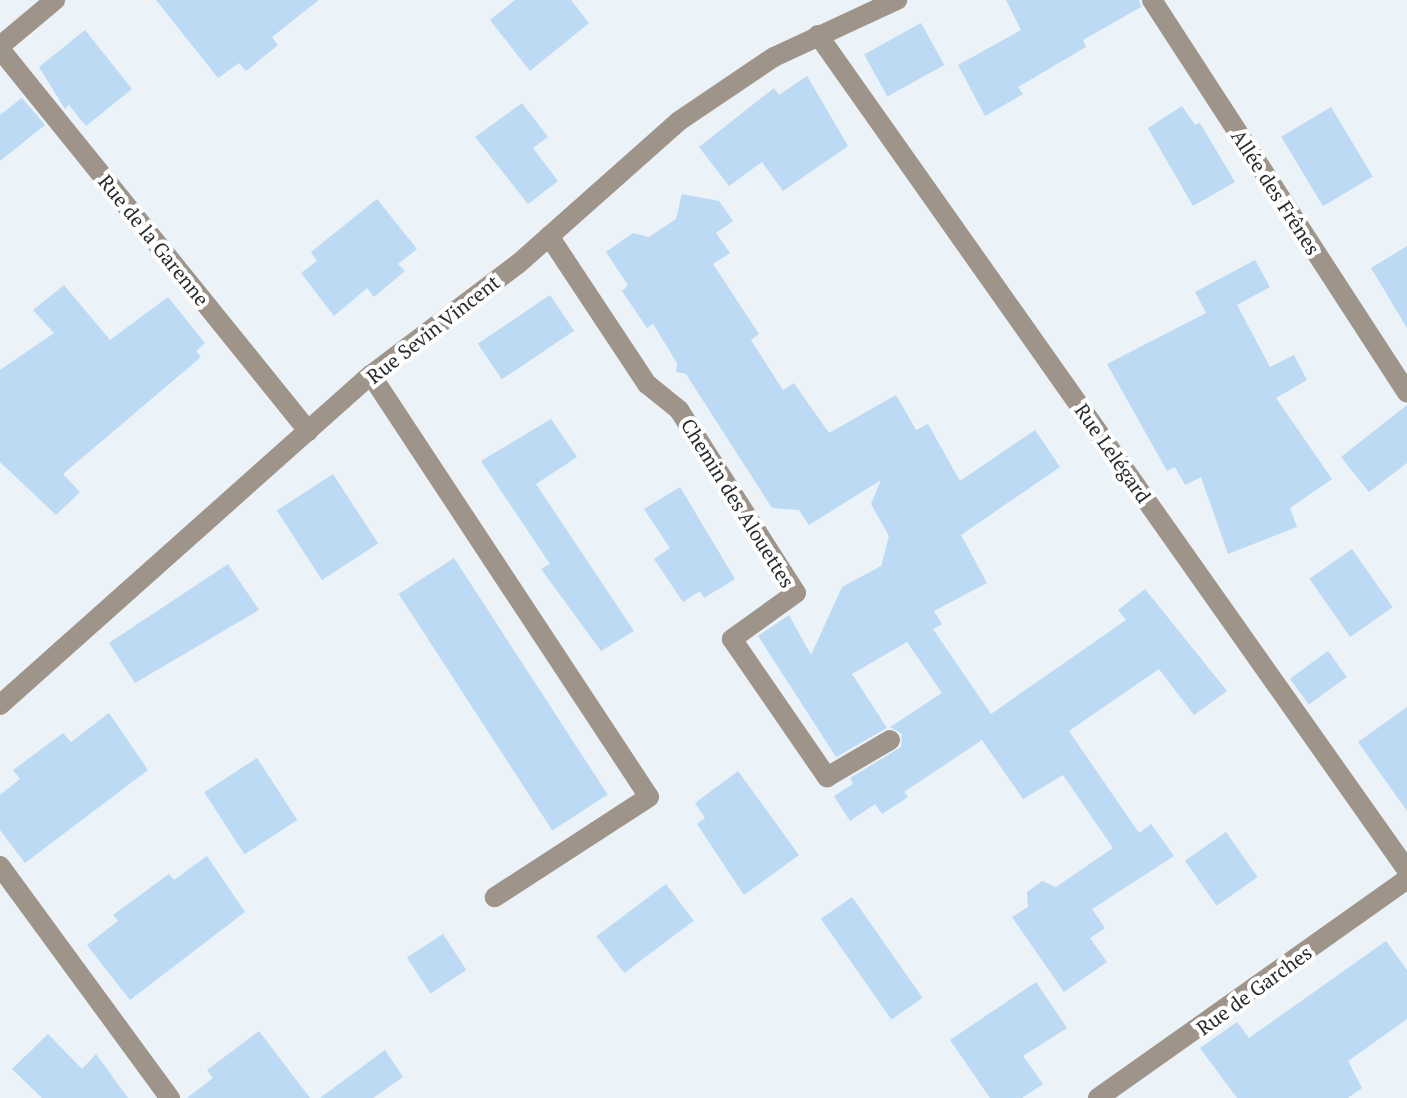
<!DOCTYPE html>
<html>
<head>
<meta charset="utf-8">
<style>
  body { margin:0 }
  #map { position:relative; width:1407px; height:1098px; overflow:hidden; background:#ebf2f8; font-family:"PT Serif",serif }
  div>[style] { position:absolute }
  .building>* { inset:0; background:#bcdaf3; transform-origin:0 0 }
  .service>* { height:20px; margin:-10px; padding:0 10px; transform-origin:10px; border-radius:10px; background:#9f9489 }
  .minor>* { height:20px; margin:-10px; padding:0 10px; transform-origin:10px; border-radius:10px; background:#9f9489 }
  span { translate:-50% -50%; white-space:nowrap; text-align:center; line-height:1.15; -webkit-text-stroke:8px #fefefe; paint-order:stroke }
  .street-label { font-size:20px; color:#282b2d }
</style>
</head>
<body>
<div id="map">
  <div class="building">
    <div style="clip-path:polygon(156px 0,319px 0,272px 37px,278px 45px,246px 71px,239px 63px,218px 78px)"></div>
    <div style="clip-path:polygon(515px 0,571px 0,589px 23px,530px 71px,490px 20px)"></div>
    <div style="clip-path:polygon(1006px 0,1139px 0,1141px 7px,1083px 40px,1086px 47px,1018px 87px,1023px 94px,985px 116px,958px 65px,1021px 30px)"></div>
    <div style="left:921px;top:23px;width:48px;height:65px;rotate:61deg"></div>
    <div style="clip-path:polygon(85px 30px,132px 89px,86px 126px,69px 105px,65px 109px,39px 67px)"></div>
    <div style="clip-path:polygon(807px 76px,848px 146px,783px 191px,762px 162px,729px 186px,699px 147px,774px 88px,779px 95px)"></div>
    <div style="clip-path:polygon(22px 98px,45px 125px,0 161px,0 115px)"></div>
    <div style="clip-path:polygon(522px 103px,548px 137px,533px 148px,558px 181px,528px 204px,475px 137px)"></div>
    <div style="clip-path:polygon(1182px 106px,1195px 125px,1200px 123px,1235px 182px,1193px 206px,1148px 128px)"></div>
    <div style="left:1331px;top:107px;width:81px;height:58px;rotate:59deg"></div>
    <div style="clip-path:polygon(682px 194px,719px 201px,733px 221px,716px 233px,730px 253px,713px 264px,759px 334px,751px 340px,783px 390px,794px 383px,829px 433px,896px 395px,916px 430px,928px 424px,960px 481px,1035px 430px,1060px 467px,961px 535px,987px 583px,934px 611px,942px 624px,933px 629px,991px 714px,1126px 620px,1118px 610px,1145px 589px,1227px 691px,1194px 715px,1159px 669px,1069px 731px,1139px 833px,1151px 824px,1174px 856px,1092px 909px,1105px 928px,1090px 938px,1107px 962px,1064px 992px,1012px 917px,1028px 907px,1027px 892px,1042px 881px,1056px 887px,1113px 848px,1063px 775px,1023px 799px,982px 740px,904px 792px,908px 797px,882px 814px,875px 804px,850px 821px,834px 796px,853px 784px,850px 778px,901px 747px,902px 734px,890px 727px,942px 693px,907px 642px,852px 674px,887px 728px,836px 757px,758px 636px,789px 615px,811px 655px,842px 587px,881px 566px,889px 536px,871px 504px,881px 480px,809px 525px,799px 510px,772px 508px,686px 374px,676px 372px,677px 363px,653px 324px,647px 328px,622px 291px,628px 285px,606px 252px,633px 233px,649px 237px,676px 219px)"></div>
    <div style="clip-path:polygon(377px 199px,417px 249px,398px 264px,405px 271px,374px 297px,367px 288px,334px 316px,301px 273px,317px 261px,311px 252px)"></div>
    <div style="clip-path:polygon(1407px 246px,1407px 328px,1371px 268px)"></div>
    <div style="clip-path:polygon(1255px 260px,1270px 287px,1237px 305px,1270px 367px,1294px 355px,1307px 380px,1276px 398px,1332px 479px,1290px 508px,1297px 527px,1228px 554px,1201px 477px,1185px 485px,1175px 467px,1167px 471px,1107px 364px,1206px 313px,1195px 292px)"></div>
    <div style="clip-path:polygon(64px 285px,110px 340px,168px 297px,205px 343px,196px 351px,201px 357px,63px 474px,80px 492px,56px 515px,0 462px,0 370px,54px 333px,33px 310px)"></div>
    <div style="left:550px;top:295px;width:43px;height:87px;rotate:56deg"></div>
    <div style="clip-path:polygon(1407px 405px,1407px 463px,1369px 492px,1341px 457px)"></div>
    <div style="clip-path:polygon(551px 419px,577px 457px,536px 484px,634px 631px,601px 651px,541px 569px,550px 564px,481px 461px)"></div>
    <div style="left:333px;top:474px;width:83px;height:67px;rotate:57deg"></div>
    <div style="clip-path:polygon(680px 487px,735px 579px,704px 598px,700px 591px,683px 602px,654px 559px,670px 548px,644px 509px)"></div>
    <div style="left:1352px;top:549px;width:71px;height:52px;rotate:55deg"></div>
    <div style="left:454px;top:558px;width:282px;height:66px;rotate:57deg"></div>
    <div style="clip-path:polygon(228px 564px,259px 610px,135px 683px,109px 643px)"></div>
    <div style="left:1328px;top:651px;width:32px;height:47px;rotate:54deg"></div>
    <div style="clip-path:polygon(1407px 707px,1407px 811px,1358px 742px)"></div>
    <div style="clip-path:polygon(109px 713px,148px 770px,25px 863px,0 830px,0 795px,20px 779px,13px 770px,63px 733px,71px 742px)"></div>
    <div style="left:257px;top:758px;width:74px;height:63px;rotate:57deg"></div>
    <div style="clip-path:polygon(738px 771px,799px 855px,744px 895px,697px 824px,705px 818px,695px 803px)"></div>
    <div style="left:1226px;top:832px;width:55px;height:50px;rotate:55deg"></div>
    <div style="clip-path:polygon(207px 856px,245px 912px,130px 1000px,87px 945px,118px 921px,113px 915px,169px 874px,174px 880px)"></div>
    <div style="left:666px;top:884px;width:46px;height:87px;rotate:53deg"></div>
    <div style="left:852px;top:897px;width:123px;height:38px;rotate:55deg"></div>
    <div style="left:443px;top:934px;width:43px;height:43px;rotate:57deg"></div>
    <div style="clip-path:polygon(1386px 941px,1407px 970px,1407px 1019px,1348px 1061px,1362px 1088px,1348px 1098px,1237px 1098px,1200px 1048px,1237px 1022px,1249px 1038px)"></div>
    <div style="clip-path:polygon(1036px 982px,1067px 1028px,1023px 1056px,1043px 1084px,1022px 1098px,990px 1098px,950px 1040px)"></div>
    <div style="clip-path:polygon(259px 1031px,310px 1098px,187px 1098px,213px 1078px,207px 1070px)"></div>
    <div style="clip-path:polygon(48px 1034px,82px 1069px,96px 1054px,128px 1098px,42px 1098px,12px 1069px)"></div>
    <div style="clip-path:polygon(385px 1050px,403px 1077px,373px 1098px,320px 1098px)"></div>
  </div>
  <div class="service">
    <div style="left:1152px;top:0;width:468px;rotate:57deg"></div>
    <div style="left:549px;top:236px;width:178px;rotate:56.5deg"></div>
    <div style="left:647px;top:384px;width:41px;rotate:39.1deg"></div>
    <div style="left:679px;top:410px;width:217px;rotate:57.4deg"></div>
    <div style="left:796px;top:593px;width:79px;rotate:144.3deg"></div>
    <div style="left:732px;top:639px;width:168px;rotate:55.5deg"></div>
    <div style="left:827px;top:777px;width:73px;rotate:-30.4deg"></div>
    <div style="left:371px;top:375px;width:505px;rotate:56.62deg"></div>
    <div style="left:649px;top:797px;width:184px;rotate:147deg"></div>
    <div style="left:0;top:866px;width:288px;rotate:53.8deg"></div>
  </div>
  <div class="minor">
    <div style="left:818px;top:35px;width:1022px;rotate:54.8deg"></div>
    <div style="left:0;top:46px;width:72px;rotate:-39.9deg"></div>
    <div style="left:0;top:49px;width:491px;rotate:51.1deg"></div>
    <div style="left:0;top:705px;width:497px;rotate:-41.7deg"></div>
    <div style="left:371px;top:375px;width:184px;rotate:-37.1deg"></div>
    <div style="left:518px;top:264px;width:215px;rotate:-41.6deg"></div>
    <div style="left:679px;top:121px;width:115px;rotate:-34deg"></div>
    <div style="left:774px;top:57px;width:136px;rotate:-24.9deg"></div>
    <div style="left:1098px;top:1098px;width:379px;rotate:-35.3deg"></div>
  </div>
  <div class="street-label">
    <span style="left:1276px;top:192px;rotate:57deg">Allée des Frênes</span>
    <span style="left:154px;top:240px;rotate:51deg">Rue de la Garenne</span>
    <span style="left:433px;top:329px;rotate:-38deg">Rue Sevin Vincent</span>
    <span style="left:1113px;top:453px;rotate:55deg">Rue Lelégard</span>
    <span style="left:738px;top:503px;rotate:58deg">Chemin des Alouettes</span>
    <span style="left:1254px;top:990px;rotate:-36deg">Rue de Garches</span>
  </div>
</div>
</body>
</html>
